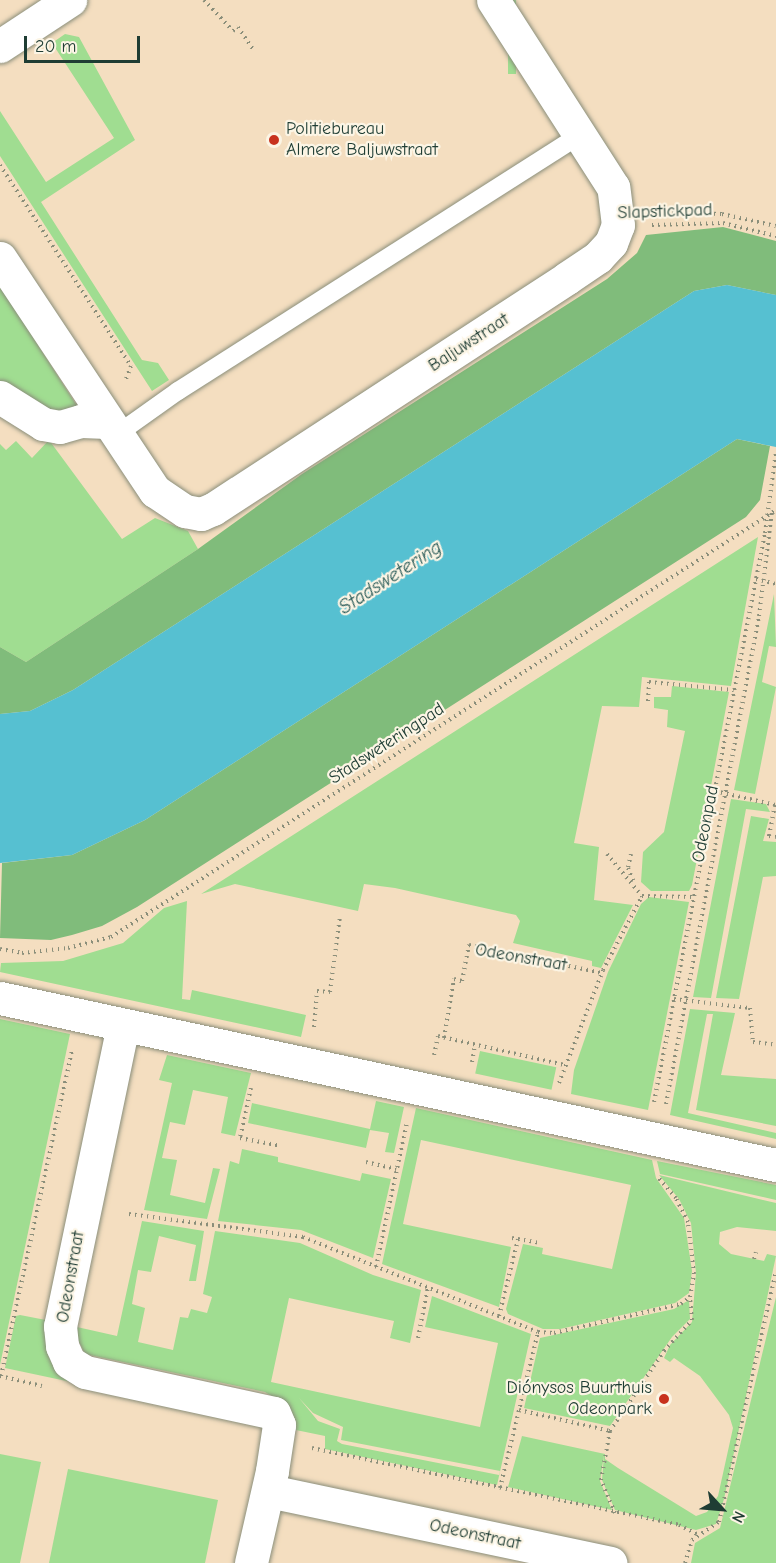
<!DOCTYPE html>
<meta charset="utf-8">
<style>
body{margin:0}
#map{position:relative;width:776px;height:1563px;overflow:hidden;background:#f4dec0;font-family:"Comic Neue",sans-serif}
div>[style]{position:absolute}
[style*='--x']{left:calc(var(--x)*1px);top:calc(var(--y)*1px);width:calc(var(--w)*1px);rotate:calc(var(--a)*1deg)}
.green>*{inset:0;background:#a0dd91;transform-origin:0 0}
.forest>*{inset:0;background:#80bc7b}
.water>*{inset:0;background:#56c0d1}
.path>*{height:4px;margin-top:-2px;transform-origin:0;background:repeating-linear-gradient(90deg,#8a8e7a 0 1.5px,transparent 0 6px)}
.roads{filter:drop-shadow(0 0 2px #8a8e7a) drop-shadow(0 0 2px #8a8e7a)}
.lane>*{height:18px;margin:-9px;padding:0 9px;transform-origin:9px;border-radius:9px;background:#fff}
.street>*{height:33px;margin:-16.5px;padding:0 16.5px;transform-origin:16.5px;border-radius:16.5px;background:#fff}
.dots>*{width:16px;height:16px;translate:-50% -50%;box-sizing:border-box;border:3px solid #fcf5e5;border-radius:50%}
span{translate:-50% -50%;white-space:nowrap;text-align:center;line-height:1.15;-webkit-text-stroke:4.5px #fcf5e5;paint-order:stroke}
.poi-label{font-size:18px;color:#1f3d34}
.left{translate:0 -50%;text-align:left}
.right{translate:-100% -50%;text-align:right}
.street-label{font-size:18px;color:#1f3d34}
.water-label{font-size:20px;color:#2d5e5b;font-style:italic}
.north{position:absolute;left:692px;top:1479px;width:60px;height:60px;-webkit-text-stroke:4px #fcf5e5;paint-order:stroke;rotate:116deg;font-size:16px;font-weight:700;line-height:24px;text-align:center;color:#1f3d34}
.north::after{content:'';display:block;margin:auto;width:21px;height:27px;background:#1f3d34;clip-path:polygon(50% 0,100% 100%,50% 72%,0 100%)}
.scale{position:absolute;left:24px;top:36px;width:116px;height:27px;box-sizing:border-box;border:3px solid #1f3d34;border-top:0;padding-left:8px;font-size:18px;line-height:21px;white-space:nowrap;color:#1f3d34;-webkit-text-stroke:4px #fcf5e5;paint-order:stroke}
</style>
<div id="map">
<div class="green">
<div style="left:508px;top:0;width:8px;height:74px"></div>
<div style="clip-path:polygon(65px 34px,79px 37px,135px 140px,41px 202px,142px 360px,158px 363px,169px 380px,152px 391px,0 156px,0 111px,46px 182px,114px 138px,52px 43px)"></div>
<div style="clip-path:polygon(0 286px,79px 409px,59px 413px,39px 409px,0 383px)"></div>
<div style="clip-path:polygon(49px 440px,122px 539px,155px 518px,188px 531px,198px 549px,26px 662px,0 647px,0 444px,6px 450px,16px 441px,32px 458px)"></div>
<div style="clip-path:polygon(758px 537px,731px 686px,642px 677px,639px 707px,602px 706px,574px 843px,599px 847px,594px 900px,633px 905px,601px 968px,592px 966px,592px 961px,513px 943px,520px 921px,516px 915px,395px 888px,364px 884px,358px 911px,235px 884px,201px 894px)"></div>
<div style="clip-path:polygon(774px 594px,776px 647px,769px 646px,762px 682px,776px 687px,755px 794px,734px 790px)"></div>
<div style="clip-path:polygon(672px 686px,729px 692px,692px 885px,689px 891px,651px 891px,641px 882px,643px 852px,664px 832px,685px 731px,667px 727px,668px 710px,654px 708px,654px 697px,671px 697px)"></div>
<div style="clip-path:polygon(731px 799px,766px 804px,770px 812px,746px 809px,711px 998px,693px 997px)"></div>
<div style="clip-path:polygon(751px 816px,769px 819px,763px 841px,776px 842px,776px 876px,763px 877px,739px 999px,716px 998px)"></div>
<div style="clip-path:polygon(649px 897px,689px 902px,648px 1110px,571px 1094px,574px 1070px,608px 972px,641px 904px)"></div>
<div style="clip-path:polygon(187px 901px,182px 999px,190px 1000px,192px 990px,306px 1015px,301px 1037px,0 972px,1px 963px,63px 961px,123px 943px,164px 908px)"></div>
<div style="clip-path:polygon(690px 1009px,735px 1013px,721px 1075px,776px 1079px,776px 1126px,696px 1110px,713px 1014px,707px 1014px,688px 1113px,776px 1133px,776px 1139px,670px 1115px)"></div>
<div style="clip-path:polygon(0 1019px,70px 1034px,0 1365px)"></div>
<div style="left:480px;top:1051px;width:78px;height:23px;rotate:12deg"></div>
<div style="clip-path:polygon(167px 1055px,251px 1073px,235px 1136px,221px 1133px,228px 1097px,193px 1090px,185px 1125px,170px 1122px,162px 1158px,177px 1160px,170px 1195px,205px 1203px,213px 1168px,220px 1169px,207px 1219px,144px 1210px,172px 1083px,159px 1080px)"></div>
<div style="clip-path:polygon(376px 1101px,404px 1107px,394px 1153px,385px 1152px,389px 1133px,370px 1130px,366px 1148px,248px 1123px,252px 1103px,370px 1129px)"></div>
<div style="clip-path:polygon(416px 1108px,652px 1160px,656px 1178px,684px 1218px,692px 1271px,689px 1293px,675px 1303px,560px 1329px,543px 1329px,508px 1314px,506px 1309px,523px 1244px,543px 1248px,542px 1254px,612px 1269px,631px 1185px,421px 1140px,403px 1224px,511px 1247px,499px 1307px,382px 1264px)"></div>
<div style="clip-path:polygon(242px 1149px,278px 1157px,278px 1162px,360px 1181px,362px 1173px,391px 1179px,373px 1258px,301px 1230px,218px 1221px,230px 1161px,239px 1164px)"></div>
<div style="clip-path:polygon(657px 1161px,776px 1185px,776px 1200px,660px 1174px)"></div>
<div style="clip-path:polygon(659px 1175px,776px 1203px,776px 1231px,737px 1227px,720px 1232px,719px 1244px,731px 1254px,764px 1261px,767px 1254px,776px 1256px,724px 1499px,716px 1524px,696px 1530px,615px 1510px,602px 1480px,604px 1455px,600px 1481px,612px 1510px,508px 1487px,522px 1436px,605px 1454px,605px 1459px,618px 1468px,696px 1516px,707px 1512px,718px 1496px,733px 1428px,729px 1415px,700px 1376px,674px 1358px,670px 1362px,664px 1358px,670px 1345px,692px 1322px,696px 1273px,691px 1223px,679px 1199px)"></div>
<div style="clip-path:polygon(evenodd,142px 1221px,204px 1231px,196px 1281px,189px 1281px,196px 1245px,159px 1236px,151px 1272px,138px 1270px,132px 1304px,145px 1308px,138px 1342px,173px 1350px,180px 1317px,188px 1318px,191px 1309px,207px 1313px,212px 1297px,203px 1294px,215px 1231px,300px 1243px,373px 1275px,421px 1290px,410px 1343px,390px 1338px,394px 1321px,289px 1298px,271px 1382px,480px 1427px,498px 1343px,425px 1327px,432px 1296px,531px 1334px,497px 1485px,325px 1449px,325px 1436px,291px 1429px,278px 1400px,265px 1392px,85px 1354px,75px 1334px,77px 1327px,117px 1336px,142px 1221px,299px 1398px,313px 1413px,343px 1427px,341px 1440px,500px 1471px,499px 1475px,342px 1444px,337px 1441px,340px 1429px,318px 1421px,299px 1398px)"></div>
<div style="clip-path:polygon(776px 1297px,776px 1563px,691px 1563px,695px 1543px,720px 1528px)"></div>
<div style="clip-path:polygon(689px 1300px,690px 1319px,672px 1337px,610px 1426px,524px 1408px,540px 1338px,674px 1309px)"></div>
<div style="clip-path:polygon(20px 1315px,51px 1321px,71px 1382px,5px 1368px,16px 1316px)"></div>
<div style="clip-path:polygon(0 1454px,41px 1462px,20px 1563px,0 1563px)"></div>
<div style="clip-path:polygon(68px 1469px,218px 1500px,205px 1563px,49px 1563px)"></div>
</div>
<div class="forest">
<div style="clip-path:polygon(723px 227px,776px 241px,776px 295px,727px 285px,694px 291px,73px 690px,30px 711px,0 714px,0 647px,26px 662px,198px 549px,302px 474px,607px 279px,637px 253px,646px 235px)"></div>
<div style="clip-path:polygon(737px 439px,770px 446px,760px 500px,746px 517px,137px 907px,102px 926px,72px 935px,51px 940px,0 938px,2px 863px,72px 855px,145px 820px)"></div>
</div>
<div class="water">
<div style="clip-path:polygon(727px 285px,776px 295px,776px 447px,737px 439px,145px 820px,72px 855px,0 863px,0 714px,30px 711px,73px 690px,694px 291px)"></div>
</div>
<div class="path">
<div style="--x:204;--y:0;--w:42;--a:46.9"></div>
<div style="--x:233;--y:31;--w:6;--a:-39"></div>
<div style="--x:238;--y:27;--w:27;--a:56"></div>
<div style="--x:0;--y:165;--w:240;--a:56.9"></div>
<div style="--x:131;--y:366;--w:17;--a:111"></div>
<div style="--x:654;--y:212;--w:68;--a:1.7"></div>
<div style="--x:722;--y:214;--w:55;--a:12.5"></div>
<div style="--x:652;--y:225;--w:71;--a:-1.6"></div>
<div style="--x:723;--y:223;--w:55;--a:13.8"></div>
<div style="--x:756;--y:579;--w:21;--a:14"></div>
<div style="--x:648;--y:701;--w:19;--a:-87"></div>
<div style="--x:649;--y:682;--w:85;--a:5.4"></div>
<div style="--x:715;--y:791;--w:62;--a:13.1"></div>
<div style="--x:775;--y:805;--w:32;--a:101"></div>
<div style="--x:769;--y:836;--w:7;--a:8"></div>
<div style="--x:607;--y:854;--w:55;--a:50.2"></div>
<div style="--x:631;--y:854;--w:14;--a:102"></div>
<div style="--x:628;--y:868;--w:16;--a:68"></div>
<div style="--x:0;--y:949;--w:22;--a:10"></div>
<div style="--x:22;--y:953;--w:46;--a:-6.2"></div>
<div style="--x:68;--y:948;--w:44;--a:-14.3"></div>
<div style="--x:111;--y:937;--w:790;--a:-32.7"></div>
<div style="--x:674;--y:999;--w:77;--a:6.8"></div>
<div style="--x:750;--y:1008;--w:34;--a:85"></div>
<div style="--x:753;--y:1042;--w:23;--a:7"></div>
<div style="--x:314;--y:1027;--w:36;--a:-85"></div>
<div style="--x:317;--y:991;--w:13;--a:4"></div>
<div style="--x:330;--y:992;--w:77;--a:-82.5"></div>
<div style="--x:444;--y:1038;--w:60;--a:-80.4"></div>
<div style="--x:454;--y:979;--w:8;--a:14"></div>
<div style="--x:462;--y:981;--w:37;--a:-79"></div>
<div style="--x:469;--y:945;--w:136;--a:11.9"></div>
<div style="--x:434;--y:1055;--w:19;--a:-78"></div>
<div style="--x:438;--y:1036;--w:130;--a:12.9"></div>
<div style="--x:472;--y:1062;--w:17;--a:-80"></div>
<div style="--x:559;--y:1083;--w:121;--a:-68.7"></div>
<div style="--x:603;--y:970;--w:84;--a:-62.2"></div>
<div style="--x:642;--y:896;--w:52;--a:1.1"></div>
<div style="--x:251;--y:1088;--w:51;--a:102.4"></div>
<div style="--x:240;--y:1138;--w:38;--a:11"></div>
<div style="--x:654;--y:1102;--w:580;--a:-78.96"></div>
<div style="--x:765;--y:533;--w:82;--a:-82.3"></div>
<div style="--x:666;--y:1104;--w:497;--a:-79.2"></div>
<div style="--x:759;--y:616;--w:105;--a:-82.9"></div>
<div style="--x:366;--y:1162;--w:31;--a:13"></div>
<div style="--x:129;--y:1214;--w:176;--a:7.5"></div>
<div style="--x:303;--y:1237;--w:253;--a:22"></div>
<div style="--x:538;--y:1332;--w:16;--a:4"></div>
<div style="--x:554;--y:1333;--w:130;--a:-12.9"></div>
<div style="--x:681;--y:1304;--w:11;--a:-38"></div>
<div style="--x:690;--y:1297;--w:23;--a:-80"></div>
<div style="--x:694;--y:1274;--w:52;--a:-96.6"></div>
<div style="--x:688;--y:1222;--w:27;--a:-117"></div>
<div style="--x:676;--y:1198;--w:28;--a:-131"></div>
<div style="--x:512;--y:1238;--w:28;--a:10"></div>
<div style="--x:754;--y:1259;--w:7;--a:-74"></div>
<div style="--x:376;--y:1267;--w:148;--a:-77.9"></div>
<div style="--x:499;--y:1316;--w:79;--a:-76.1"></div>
<div style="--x:418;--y:1338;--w:52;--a:-78.9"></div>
<div style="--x:0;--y:1376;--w:43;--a:13.4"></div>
<div style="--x:1;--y:1376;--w:335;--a:-77.7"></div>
<div style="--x:519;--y:1410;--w:93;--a:13"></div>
<div style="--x:312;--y:1448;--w:375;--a:11.8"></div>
<div style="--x:679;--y:1525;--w:20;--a:27"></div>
<div style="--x:500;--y:1488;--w:161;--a:-76.3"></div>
<div style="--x:615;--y:1513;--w:36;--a:-113"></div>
<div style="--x:601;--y:1480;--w:50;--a:-79.6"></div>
<div style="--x:610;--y:1431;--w:97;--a:-56"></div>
<div style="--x:664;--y:1351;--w:42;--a:-47.9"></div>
<div style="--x:692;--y:1320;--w:23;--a:-95"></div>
<div style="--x:685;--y:1563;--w:24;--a:-73"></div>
<div style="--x:692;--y:1540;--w:32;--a:-34"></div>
<div style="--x:719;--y:1522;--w:257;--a:-77.2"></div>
</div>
<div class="roads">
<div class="lane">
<div style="--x:116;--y:435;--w:76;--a:-35.4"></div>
<div style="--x:178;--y:391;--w:477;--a:-32.5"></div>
</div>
<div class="street">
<div style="--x:0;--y:46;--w:84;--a:-33.3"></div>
<div style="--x:0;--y:258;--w:280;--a:56.4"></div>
<div style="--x:155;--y:491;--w:36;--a:34"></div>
<div style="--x:185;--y:511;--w:16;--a:11"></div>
<div style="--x:201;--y:514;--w:13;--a:-23"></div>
<div style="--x:213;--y:509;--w:423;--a:-33.1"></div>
<div style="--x:567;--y:278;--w:37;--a:-34"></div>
<div style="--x:598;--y:257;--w:19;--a:-47"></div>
<div style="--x:611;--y:243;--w:19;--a:-69"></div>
<div style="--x:618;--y:225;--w:38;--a:-97"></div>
<div style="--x:613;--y:187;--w:222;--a:-122.7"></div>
<div style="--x:0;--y:397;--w:51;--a:32.1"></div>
<div style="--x:43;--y:424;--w:17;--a:10"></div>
<div style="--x:60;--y:427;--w:22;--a:-16"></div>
<div style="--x:81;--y:421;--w:26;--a:2"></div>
<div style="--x:0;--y:998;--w:794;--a:12.15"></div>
<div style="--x:123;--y:1025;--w:308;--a:101.8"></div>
<div style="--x:60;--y:1326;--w:20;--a:84"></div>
<div style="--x:62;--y:1346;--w:17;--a:66"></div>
<div style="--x:69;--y:1362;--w:19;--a:32"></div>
<div style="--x:85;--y:1372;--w:193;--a:12.2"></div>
<div style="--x:274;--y:1413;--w:13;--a:67"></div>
<div style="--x:279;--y:1425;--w:47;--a:98.7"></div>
<div style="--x:272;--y:1471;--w:94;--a:102.9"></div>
<div style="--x:269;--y:1491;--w:349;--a:11.9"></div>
</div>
</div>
<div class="dots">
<div style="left:274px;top:140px;background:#c8321e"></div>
<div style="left:664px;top:1399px;background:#c8321e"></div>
</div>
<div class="poi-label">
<span class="left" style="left:286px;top:140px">Politiebureau<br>Almere Baljuwstraat</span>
<span class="right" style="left:652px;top:1399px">Diónysos Buurthuis<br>Odeonpark</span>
</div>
<div class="street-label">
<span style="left:665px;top:212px;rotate:-2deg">Slapstickpad</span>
<span style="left:469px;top:343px;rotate:-33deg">Baljuwstraat</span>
<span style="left:387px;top:744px;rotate:-33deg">Stadsweteringpad</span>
<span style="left:706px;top:824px;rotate:-79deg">Odeonpad</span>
<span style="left:521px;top:958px;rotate:10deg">Odeonstraat</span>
<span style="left:71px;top:1277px;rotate:-80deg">Odeonstraat</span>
<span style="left:475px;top:1535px;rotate:12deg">Odeonstraat</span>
</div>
<div class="water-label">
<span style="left:390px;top:577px;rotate:-33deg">Stadswetering</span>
</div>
<div class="north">N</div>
<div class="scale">20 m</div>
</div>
